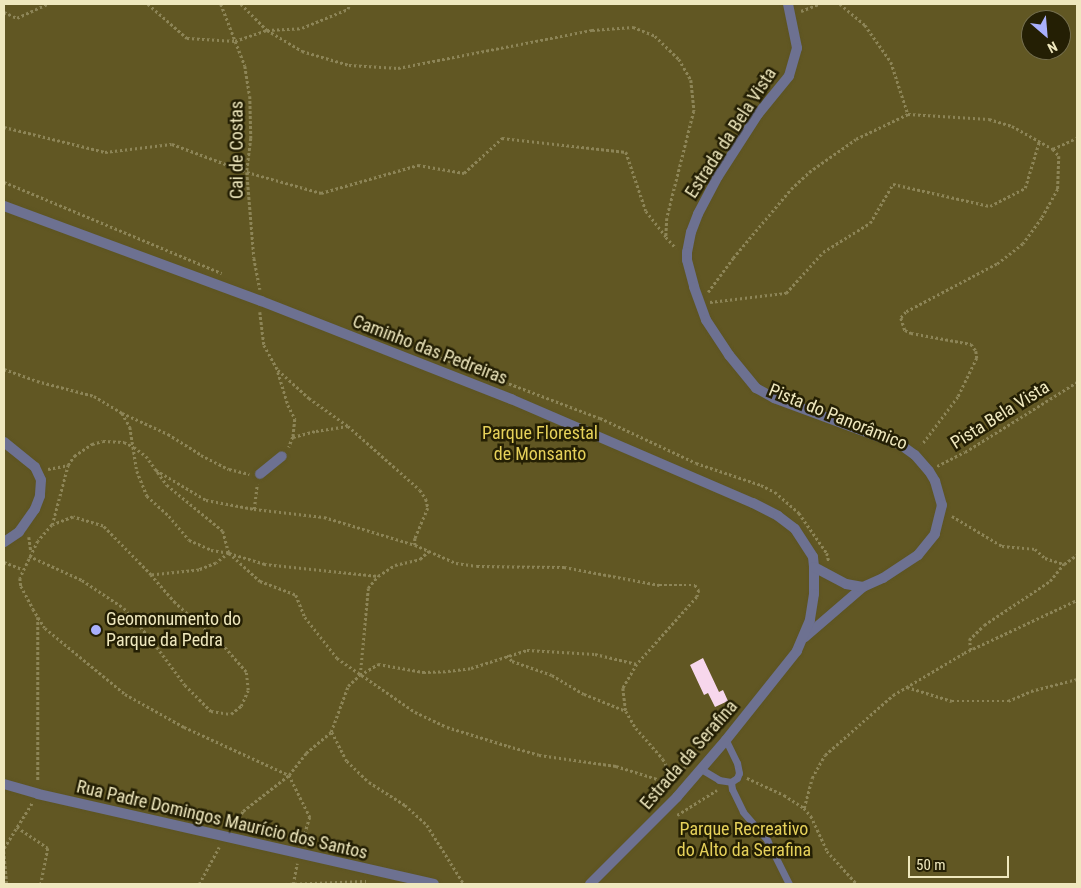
<!DOCTYPE html>
<meta charset="utf-8">
<style>
body{margin:0}
#map{position:relative;width:1081px;height:888px;overflow:hidden;background:#403806;font-family:"Roboto Condensed",sans-serif}
div>[style]{position:absolute}
[style*='--x']{left:calc(var(--x)*1px);top:calc(var(--y)*1px);width:calc(var(--w)*1px);rotate:calc(var(--a)*1deg)}
.green>*{inset:0;background:#615723}
.building>*{inset:0;background:#f7d7ec}
.path>*{height:2.5px;margin-top:-1.25px;transform-origin:0;background:repeating-linear-gradient(90deg,#8d8557 0 2.5px,transparent 0 5px)}
.roads{filter:drop-shadow(0 0 1px #5c5423) drop-shadow(0 0 1px #5c5423)}
.service>*{height:7px;margin:-3.5px;padding:0 3.5px;transform-origin:3.5px;border-radius:3.5px;background:#6d7191}
.minor>*{height:10px;margin:-5px;padding:0 5px;transform-origin:5px;border-radius:5px;background:#6d7191}
.tertiary>*{height:10px;margin:-5px;padding:0 5px;transform-origin:5px;border-radius:5px;background:#6d7191}
.dots>*{width:14px;height:14px;translate:-50% -50%;box-sizing:border-box;border:2px solid #241f04;border-radius:50%}
span{translate:-50% -50%;white-space:nowrap;text-align:center;line-height:1.15;-webkit-text-stroke:5px #241f04;paint-order:stroke}
.street-label{font-size:18px;color:#efe8be}
.park-label{font-size:18px;color:#e6d15a}
.poi-label{font-size:18px;color:#efe8be}
.left{translate:0 -50%;text-align:left}
.frame{position:absolute;inset:0;border:5px solid #efe8be;pointer-events:none}
.north{position:absolute;left:1021px;top:10px;width:50px;height:50px;box-sizing:border-box;background:#241f04;border:1px solid #756f4e;border-radius:50%;rotate:153deg;font-size:14px;font-weight:700;line-height:20px;text-align:center;color:#efe8be}
.north::after{content:'';display:block;margin:auto;width:18px;height:22px;background:#a9b0fc;clip-path:polygon(50% 0,100% 100%,50% 72%,0 100%)}
.scale{position:absolute;left:908px;top:856px;width:101px;height:22px;box-sizing:border-box;border:2px solid #efe8be;border-top:0;padding-left:6px;font-size:15px;line-height:18px;white-space:nowrap;color:#efe8be;-webkit-text-stroke:4px #241f04;paint-order:stroke}
</style>
<div id="map">
<div class="green">
<div style="clip-path:polygon(evenodd,4px 4px,1077px 4px,1077px 884px,4px 884px,4px 4px,1031px 20px,1061px 20px,1061px 50px,1031px 50px,1031px 20px)"></div>
</div>
<div class="building">
<div style="clip-path:polygon(703px 658px,719px 692px,723px 690px,728px 701px,715px 707px,708px 693px,704px 695px,690px 665px)"></div>
</div>
<div class="path">
<div style="--x:148;--y:4;--w:52;--a:41.1"></div>
<div style="--x:187;--y:38;--w:48;--a:3.6"></div>
<div style="--x:235;--y:41;--w:34;--a:-19"></div>
<div style="--x:267;--y:30;--w:35;--a:-3"></div>
<div style="--x:302;--y:28;--w:50;--a:-22.4"></div>
<div style="--x:348;--y:9;--w:5;--a:-79"></div>
<div style="--x:221;--y:4;--w:66;--a:68.8"></div>
<div style="--x:245;--y:66;--w:30;--a:81"></div>
<div style="--x:250;--y:96;--w:42;--a:88.6"></div>
<div style="--x:251;--y:138;--w:34;--a:97"></div>
<div style="--x:247;--y:172;--w:86;--a:85.3"></div>
<div style="--x:254;--y:258;--w:32;--a:79"></div>
<div style="--x:241;--y:4;--w:37;--a:45"></div>
<div style="--x:267;--y:30;--w:41;--a:31"></div>
<div style="--x:302;--y:51;--w:49;--a:16.6"></div>
<div style="--x:349;--y:65;--w:49;--a:3.5"></div>
<div style="--x:398;--y:68;--w:198;--a:-11.1"></div>
<div style="--x:592;--y:30;--w:41;--a:-4.2"></div>
<div style="--x:633;--y:27;--w:24;--a:22"></div>
<div style="--x:655;--y:36;--w:33;--a:44"></div>
<div style="--x:679;--y:59;--w:24;--a:60"></div>
<div style="--x:691;--y:80;--w:31;--a:84"></div>
<div style="--x:694;--y:111;--w:110;--a:104.2"></div>
<div style="--x:667;--y:218;--w:19;--a:93"></div>
<div style="--x:666;--y:237;--w:15;--a:48"></div>
<div style="--x:840;--y:4;--w:33;--a:40"></div>
<div style="--x:865;--y:25;--w:45;--a:54.9"></div>
<div style="--x:891;--y:62;--w:55;--a:71.9"></div>
<div style="--x:801;--y:11;--w:19;--a:-21"></div>
<div style="--x:4;--y:12;--w:14;--a:25"></div>
<div style="--x:17;--y:18;--w:33;--a:-25"></div>
<div style="--x:4;--y:127;--w:104;--a:13.9"></div>
<div style="--x:105;--y:152;--w:67;--a:-6.8"></div>
<div style="--x:172;--y:144;--w:80;--a:20.5"></div>
<div style="--x:247;--y:172;--w:77;--a:15.8"></div>
<div style="--x:321;--y:193;--w:101;--a:-16.1"></div>
<div style="--x:418;--y:165;--w:47;--a:9.9"></div>
<div style="--x:464;--y:173;--w:52;--a:-42.6"></div>
<div style="--x:502;--y:138;--w:125;--a:6.4"></div>
<div style="--x:626;--y:152;--w:62;--a:71.3"></div>
<div style="--x:646;--y:211;--w:33;--a:52"></div>
<div style="--x:1053;--y:149;--w:26;--a:-25"></div>
<div style="--x:4;--y:182;--w:236;--a:22.7"></div>
<div style="--x:708;--y:292;--w:42;--a:-53.7"></div>
<div style="--x:733;--y:258;--w:90;--a:-50"></div>
<div style="--x:791;--y:189;--w:25;--a:-43"></div>
<div style="--x:809;--y:172;--w:57;--a:-35.1"></div>
<div style="--x:856;--y:139;--w:58;--a:-25.7"></div>
<div style="--x:908;--y:114;--w:81;--a:3.5"></div>
<div style="--x:989;--y:119;--w:24;--a:17"></div>
<div style="--x:1012;--y:126;--w:47;--a:29.3"></div>
<div style="--x:1053;--y:149;--w:9;--a:49"></div>
<div style="--x:1059;--y:156;--w:33;--a:92"></div>
<div style="--x:1058;--y:189;--w:33;--a:119"></div>
<div style="--x:1042;--y:218;--w:32;--a:126"></div>
<div style="--x:1023;--y:244;--w:33;--a:142"></div>
<div style="--x:997;--y:264;--w:103;--a:152.2"></div>
<div style="--x:906;--y:312;--w:8;--a:130"></div>
<div style="--x:901;--y:318;--w:13;--a:72"></div>
<div style="--x:905;--y:330;--w:7;--a:27"></div>
<div style="--x:911;--y:333;--w:61;--a:10.4"></div>
<div style="--x:971;--y:344;--w:9;--a:54"></div>
<div style="--x:976;--y:351;--w:7;--a:82"></div>
<div style="--x:977;--y:358;--w:43;--a:116"></div>
<div style="--x:958;--y:397;--w:60;--a:126.9"></div>
<div style="--x:710;--y:302;--w:77;--a:-6.8"></div>
<div style="--x:786;--y:293;--w:55;--a:-47.9"></div>
<div style="--x:823;--y:252;--w:55;--a:-31.7"></div>
<div style="--x:870;--y:223;--w:45;--a:-59.5"></div>
<div style="--x:893;--y:184;--w:99;--a:12.8"></div>
<div style="--x:990;--y:206;--w:39;--a:-27"></div>
<div style="--x:1025;--y:188;--w:48;--a:-73.1"></div>
<div style="--x:260;--y:312;--w:33;--a:83"></div>
<div style="--x:264;--y:345;--w:29;--a:61"></div>
<div style="--x:278;--y:370;--w:42;--a:42.1"></div>
<div style="--x:309;--y:398;--w:48;--a:35.7"></div>
<div style="--x:348;--y:426;--w:96;--a:41.6"></div>
<div style="--x:420;--y:490;--w:11;--a:56"></div>
<div style="--x:426;--y:499;--w:9;--a:77"></div>
<div style="--x:428;--y:508;--w:33;--a:113"></div>
<div style="--x:415;--y:538;--w:7;--a:90"></div>
<div style="--x:439;--y:357;--w:172;--a:20.8"></div>
<div style="--x:600;--y:418;--w:106;--a:25.1"></div>
<div style="--x:696;--y:463;--w:69;--a:18.7"></div>
<div style="--x:761;--y:485;--w:16;--a:27"></div>
<div style="--x:775;--y:492;--w:32;--a:41"></div>
<div style="--x:799;--y:513;--w:49;--a:55"></div>
<div style="--x:827;--y:553;--w:9;--a:77"></div>
<div style="--x:4;--y:369;--w:35;--a:20"></div>
<div style="--x:37;--y:381;--w:59;--a:14.7"></div>
<div style="--x:94;--y:396;--w:33;--a:31"></div>
<div style="--x:122;--y:413;--w:51;--a:24.5"></div>
<div style="--x:168;--y:434;--w:39;--a:32"></div>
<div style="--x:201;--y:455;--w:31;--a:27"></div>
<div style="--x:229;--y:469;--w:21;--a:14"></div>
<div style="--x:278;--y:372;--w:34;--a:73"></div>
<div style="--x:288;--y:405;--w:16;--a:63"></div>
<div style="--x:295;--y:419;--w:18;--a:96"></div>
<div style="--x:293;--y:437;--w:11;--a:112"></div>
<div style="--x:122;--y:413;--w:16;--a:60"></div>
<div style="--x:130;--y:427;--w:45;--a:81"></div>
<div style="--x:137;--y:471;--w:27;--a:68"></div>
<div style="--x:147;--y:496;--w:30;--a:42"></div>
<div style="--x:169;--y:516;--w:31;--a:50"></div>
<div style="--x:189;--y:540;--w:24;--a:24"></div>
<div style="--x:211;--y:550;--w:18;--a:9"></div>
<div style="--x:229;--y:553;--w:37;--a:17"></div>
<div style="--x:264;--y:564;--w:115;--a:6"></div>
<div style="--x:293;--y:437;--w:24;--a:-15"></div>
<div style="--x:316;--y:431;--w:32;--a:-9"></div>
<div style="--x:937;--y:466;--w:31;--a:-27"></div>
<div style="--x:965;--y:452;--w:132;--a:-32"></div>
<div style="--x:48;--y:469;--w:20;--a:-11"></div>
<div style="--x:156;--y:470;--w:58;--a:31"></div>
<div style="--x:206;--y:500;--w:49;--a:10.6"></div>
<div style="--x:254;--y:509;--w:70;--a:6.5"></div>
<div style="--x:324;--y:517;--w:95;--a:17.1"></div>
<div style="--x:415;--y:545;--w:45;--a:23.7"></div>
<div style="--x:456;--y:563;--w:21;--a:8"></div>
<div style="--x:477;--y:566;--w:87;--a:0.7"></div>
<div style="--x:564;--y:567;--w:97;--a:10.7"></div>
<div style="--x:659;--y:585;--w:36;--a:0"></div>
<div style="--x:695;--y:585;--w:6;--a:51"></div>
<div style="--x:699;--y:590;--w:7;--a:106"></div>
<div style="--x:697;--y:597;--w:90;--a:131.8"></div>
<div style="--x:637;--y:664;--w:28;--a:120"></div>
<div style="--x:623;--y:688;--w:23;--a:83"></div>
<div style="--x:626;--y:711;--w:20;--a:60"></div>
<div style="--x:636;--y:728;--w:41;--a:48.9"></div>
<div style="--x:663;--y:759;--w:11;--a:63"></div>
<div style="--x:668;--y:769;--w:13;--a:81"></div>
<div style="--x:254;--y:509;--w:25;--a:-83"></div>
<div style="--x:952;--y:516;--w:58;--a:31"></div>
<div style="--x:1002;--y:546;--w:33;--a:5"></div>
<div style="--x:1035;--y:549;--w:13;--a:42"></div>
<div style="--x:1045;--y:558;--w:20;--a:18"></div>
<div style="--x:52;--y:525;--w:62;--a:-75.1"></div>
<div style="--x:68;--y:465;--w:11;--a:-56"></div>
<div style="--x:74;--y:456;--w:22;--a:-34"></div>
<div style="--x:92;--y:444;--w:11;--a:-15"></div>
<div style="--x:103;--y:441;--w:21;--a:3"></div>
<div style="--x:124;--y:442;--w:11;--a:27"></div>
<div style="--x:134;--y:447;--w:15;--a:37"></div>
<div style="--x:146;--y:456;--w:36;--a:54"></div>
<div style="--x:167;--y:485;--w:72;--a:39.4"></div>
<div style="--x:223;--y:531;--w:23;--a:75"></div>
<div style="--x:229;--y:553;--w:42;--a:42.1"></div>
<div style="--x:260;--y:581;--w:39;--a:21"></div>
<div style="--x:296;--y:595;--w:24;--a:68"></div>
<div style="--x:305;--y:617;--w:52;--a:52"></div>
<div style="--x:337;--y:658;--w:95;--a:34.7"></div>
<div style="--x:415;--y:712;--w:35;--a:25"></div>
<div style="--x:447;--y:727;--w:64;--a:17.3"></div>
<div style="--x:508;--y:746;--w:32;--a:16"></div>
<div style="--x:539;--y:755;--w:78;--a:8.1"></div>
<div style="--x:616;--y:766;--w:57;--a:17.5"></div>
<div style="--x:670;--y:783;--w:65;--a:-47.5"></div>
<div style="--x:29;--y:537;--w:15;--a:82"></div>
<div style="--x:229;--y:553;--w:16;--a:142"></div>
<div style="--x:216;--y:563;--w:18;--a:158"></div>
<div style="--x:199;--y:570;--w:48;--a:174.1"></div>
<div style="--x:151;--y:575;--w:69;--a:-134.4"></div>
<div style="--x:103;--y:526;--w:31;--a:-163"></div>
<div style="--x:73;--y:517;--w:22;--a:159"></div>
<div style="--x:52;--y:525;--w:21;--a:131"></div>
<div style="--x:38;--y:541;--w:41;--a:115.9"></div>
<div style="--x:20;--y:578;--w:8;--a:83"></div>
<div style="--x:21;--y:586;--w:26;--a:62"></div>
<div style="--x:33;--y:609;--w:22;--a:58"></div>
<div style="--x:45;--y:628;--w:104;--a:39.5"></div>
<div style="--x:125;--y:694;--w:68;--a:29.2"></div>
<div style="--x:184;--y:727;--w:115;--a:24.6"></div>
<div style="--x:289;--y:775;--w:47;--a:63.4"></div>
<div style="--x:310;--y:817;--w:28;--a:107"></div>
<div style="--x:29;--y:556;--w:58;--a:24.4"></div>
<div style="--x:82;--y:580;--w:50;--a:33.7"></div>
<div style="--x:124;--y:608;--w:41;--a:48.9"></div>
<div style="--x:151;--y:639;--w:57;--a:53.5"></div>
<div style="--x:185;--y:685;--w:37;--a:45"></div>
<div style="--x:211;--y:711;--w:20;--a:9"></div>
<div style="--x:231;--y:714;--w:13;--a:-39"></div>
<div style="--x:241;--y:706;--w:17;--a:-66"></div>
<div style="--x:248;--y:690;--w:18;--a:-96"></div>
<div style="--x:246;--y:672;--w:33;--a:-131"></div>
<div style="--x:224;--y:647;--w:66;--a:-138.1"></div>
<div style="--x:175;--y:603;--w:37;--a:-131"></div>
<div style="--x:4;--y:562;--w:19;--a:21"></div>
<div style="--x:38;--y:617;--w:164;--a:90"></div>
<div style="--x:971;--y:650;--w:10;--a:-101"></div>
<div style="--x:969;--y:640;--w:21;--a:-45"></div>
<div style="--x:984;--y:625;--w:79;--a:-33.7"></div>
<div style="--x:1050;--y:581;--w:22;--a:-51"></div>
<div style="--x:1064;--y:564;--w:16;--a:-35"></div>
<div style="--x:507;--y:655;--w:8;--a:50"></div>
<div style="--x:512;--y:661;--w:42;--a:19.3"></div>
<div style="--x:552;--y:675;--w:37;--a:31"></div>
<div style="--x:584;--y:694;--w:45;--a:22"></div>
<div style="--x:360;--y:675;--w:87;--a:-84.7"></div>
<div style="--x:368;--y:588;--w:16;--a:-50"></div>
<div style="--x:378;--y:576;--w:20;--a:-33"></div>
<div style="--x:395;--y:565;--w:26;--a:-13"></div>
<div style="--x:420;--y:559;--w:12;--a:-42"></div>
<div style="--x:907;--y:687;--w:47;--a:17.3"></div>
<div style="--x:952;--y:701;--w:56;--a:0"></div>
<div style="--x:1008;--y:701;--w:25;--a:-23"></div>
<div style="--x:1031;--y:691;--w:48;--a:-14.6"></div>
<div style="--x:332;--y:732;--w:33;--a:63"></div>
<div style="--x:347;--y:761;--w:30;--a:44"></div>
<div style="--x:369;--y:782;--w:43;--a:32.6"></div>
<div style="--x:405;--y:805;--w:30;--a:42"></div>
<div style="--x:427;--y:825;--w:70;--a:57.9"></div>
<div style="--x:747;--y:778;--w:41;--a:24.7"></div>
<div style="--x:784;--y:795;--w:24;--a:33"></div>
<div style="--x:804;--y:808;--w:11;--a:49"></div>
<div style="--x:811;--y:816;--w:38;--a:65"></div>
<div style="--x:827;--y:851;--w:45;--a:47.7"></div>
<div style="--x:804;--y:808;--w:31;--a:-75"></div>
<div style="--x:812;--y:778;--w:26;--a:-61"></div>
<div style="--x:825;--y:755;--w:91;--a:-41.4"></div>
<div style="--x:893;--y:695;--w:82;--a:-30.6"></div>
<div style="--x:964;--y:653;--w:125;--a:-25.1"></div>
<div style="--x:677;--y:815;--w:47;--a:-32"></div>
<div style="--x:233;--y:826;--w:18;--a:-56"></div>
<div style="--x:243;--y:811;--w:58;--a:-38"></div>
<div style="--x:289;--y:775;--w:28;--a:-52"></div>
<div style="--x:306;--y:753;--w:33;--a:-40"></div>
<div style="--x:331;--y:732;--w:49;--a:-69.7"></div>
<div style="--x:348;--y:686;--w:16;--a:-43"></div>
<div style="--x:360;--y:675;--w:21;--a:-31"></div>
<div style="--x:378;--y:664;--w:46;--a:10.1"></div>
<div style="--x:423;--y:672;--w:25;--a:-2"></div>
<div style="--x:448;--y:671;--w:23;--a:-7"></div>
<div style="--x:471;--y:668;--w:59;--a:-17.8"></div>
<div style="--x:527;--y:650;--w:68;--a:3.4"></div>
<div style="--x:595;--y:654;--w:43;--a:13.4"></div>
<div style="--x:17;--y:827;--w:37;--a:34"></div>
<div style="--x:48;--y:848;--w:37;--a:101"></div>
<div style="--x:4;--y:848;--w:53;--a:-58.1"></div>
<div style="--x:4;--y:851;--w:33;--a:85"></div>
<div style="--x:199;--y:884;--w:42;--a:-61.6"></div>
<div style="--x:285;--y:884;--w:81;--a:-2.1"></div>
<div style="--x:293;--y:884;--w:21;--a:-79"></div>
</div>
<div class="roads">
<div class="service">
<div style="--x:701;--y:769;--w:21;--a:31"></div>
<div style="--x:719;--y:780;--w:12;--a:9"></div>
<div style="--x:731;--y:782;--w:7;--a:-34"></div>
<div style="--x:737;--y:778;--w:5;--a:-68"></div>
<div style="--x:739;--y:773;--w:10;--a:-101"></div>
<div style="--x:737;--y:763;--w:25;--a:-116"></div>
<div style="--x:731;--y:782;--w:7;--a:82"></div>
<div style="--x:732;--y:789;--w:25;--a:64"></div>
<div style="--x:743;--y:812;--w:37;--a:49"></div>
<div style="--x:767;--y:840;--w:49;--a:63.4"></div>
</div>
<div class="minor">
<div style="--x:4;--y:442;--w:40;--a:39"></div>
<div style="--x:35;--y:467;--w:14;--a:65"></div>
<div style="--x:41;--y:480;--w:16;--a:94"></div>
<div style="--x:40;--y:496;--w:14;--a:111"></div>
<div style="--x:35;--y:509;--w:28;--a:125"></div>
<div style="--x:19;--y:532;--w:18;--a:146"></div>
<div style="--x:260;--y:474;--w:28;--a:-39"></div>
</div>
<div class="tertiary">
<div style="--x:788;--y:4;--w:45;--a:78.4"></div>
<div style="--x:797;--y:48;--w:29;--a:106"></div>
<div style="--x:789;--y:76;--w:49;--a:129.2"></div>
<div style="--x:758;--y:114;--w:74;--a:122.8"></div>
<div style="--x:718;--y:176;--w:43;--a:117.8"></div>
<div style="--x:698;--y:214;--w:19;--a:111"></div>
<div style="--x:691;--y:232;--w:20;--a:101"></div>
<div style="--x:687;--y:252;--w:8;--a:90"></div>
<div style="--x:687;--y:260;--w:28;--a:75"></div>
<div style="--x:694;--y:287;--w:35;--a:70"></div>
<div style="--x:706;--y:320;--w:42;--a:56.7"></div>
<div style="--x:729;--y:355;--w:43;--a:50.7"></div>
<div style="--x:756;--y:388;--w:21;--a:29"></div>
<div style="--x:774;--y:398;--w:135;--a:20.3"></div>
<div style="--x:901;--y:445;--w:17;--a:36"></div>
<div style="--x:915;--y:455;--w:21;--a:49"></div>
<div style="--x:929;--y:471;--w:12;--a:59"></div>
<div style="--x:935;--y:481;--w:25;--a:74"></div>
<div style="--x:942;--y:505;--w:30;--a:104"></div>
<div style="--x:935;--y:534;--w:27;--a:129"></div>
<div style="--x:918;--y:555;--w:42;--a:146.7"></div>
<div style="--x:883;--y:578;--w:22;--a:156"></div>
<div style="--x:863;--y:587;--w:77;--a:139.2"></div>
<div style="--x:4;--y:206;--w:274;--a:20.3"></div>
<div style="--x:261;--y:301;--w:269;--a:21.4"></div>
<div style="--x:511;--y:399;--w:263;--a:23.3"></div>
<div style="--x:753;--y:503;--w:28;--a:27"></div>
<div style="--x:778;--y:516;--w:21;--a:37"></div>
<div style="--x:795;--y:529;--w:33;--a:57"></div>
<div style="--x:813;--y:557;--w:10;--a:84"></div>
<div style="--x:814;--y:567;--w:27;--a:90"></div>
<div style="--x:814;--y:594;--w:26;--a:99"></div>
<div style="--x:810;--y:620;--w:34;--a:113"></div>
<div style="--x:797;--y:651;--w:114;--a:128.6"></div>
<div style="--x:726;--y:740;--w:75;--a:130.7"></div>
<div style="--x:677;--y:797;--w:123;--a:135"></div>
<div style="--x:814;--y:567;--w:36;--a:28"></div>
<div style="--x:846;--y:584;--w:17;--a:10"></div>
<div style="--x:4;--y:784;--w:35;--a:16"></div>
<div style="--x:38;--y:794;--w:406;--a:12.8"></div>
</div>
</div>
<div class="dots">
<div style="left:96px;top:630px;background:#a9b0fc"></div>
</div>
<div class="street-label">
<span style="left:731px;top:133px;rotate:-57deg">Estrada da Bela Vista</span>
<span style="left:237px;top:150px;rotate:-90deg">Cai de Costas</span>
<span style="left:430px;top:350px;rotate:21deg">Caminho das Pedreiras</span>
<span style="left:1000px;top:415px;rotate:-32deg">Pista Bela Vista</span>
<span style="left:838px;top:417px;rotate:22deg">Pista do Panorâmico</span>
<span style="left:689px;top:755px;rotate:-49deg">Estrada da Serafina</span>
<span style="left:222px;top:820px;rotate:13deg">Rua Padre Domingos Maurício dos Santos</span>
</div>
<div class="park-label">
<span style="left:540px;top:444px">Parque Florestal<br>de Monsanto</span>
<span style="left:744px;top:840px">Parque Recreativo<br>do Alto da Serafina</span>
</div>
<div class="poi-label">
<span class="left" style="left:106px;top:630px">Geomonumento do<br>Parque da Pedra</span>
</div>
<div class="frame"></div>
<div class="north">N</div>
<div class="scale">50 m</div>
</div>
